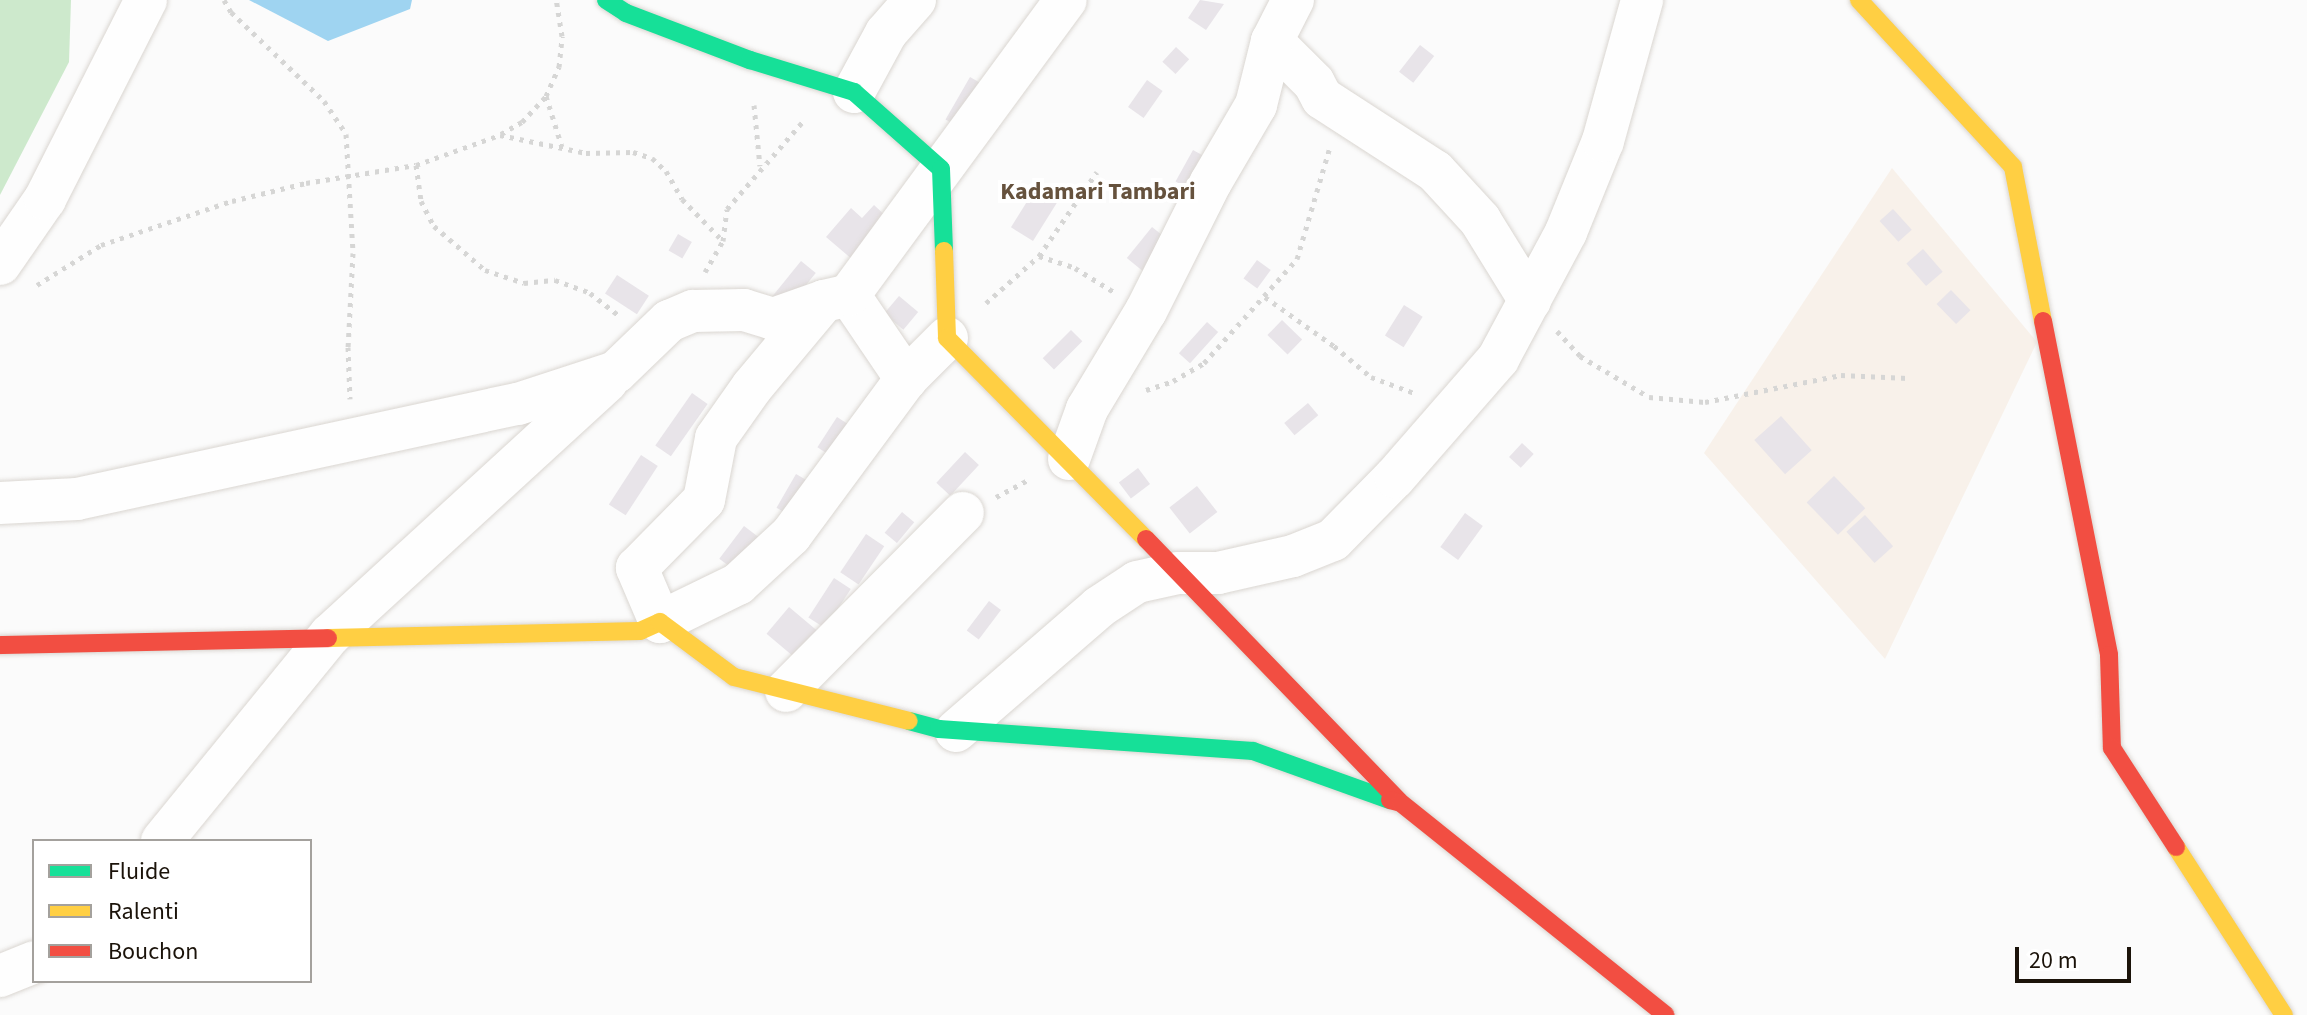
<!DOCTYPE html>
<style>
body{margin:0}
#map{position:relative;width:2307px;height:1015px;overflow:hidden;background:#fbfbfb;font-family:"Source Sans 3",sans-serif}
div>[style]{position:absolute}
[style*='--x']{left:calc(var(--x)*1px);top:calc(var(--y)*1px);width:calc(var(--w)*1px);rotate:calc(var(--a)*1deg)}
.built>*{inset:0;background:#f8f1ea}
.green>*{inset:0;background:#cde9cc}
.water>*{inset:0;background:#9fd4f1}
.building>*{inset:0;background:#e8e4e9;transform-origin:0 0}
.path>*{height:5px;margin-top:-2.5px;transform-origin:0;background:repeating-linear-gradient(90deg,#d6d6d5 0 4px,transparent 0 10px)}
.roads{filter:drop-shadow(0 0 2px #dad6d1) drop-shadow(0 0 2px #dad6d1)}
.street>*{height:42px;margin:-21px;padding:0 21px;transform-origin:21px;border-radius:21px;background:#fefefe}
.fast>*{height:18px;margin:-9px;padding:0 9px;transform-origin:9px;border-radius:9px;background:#16e098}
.slow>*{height:18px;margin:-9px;padding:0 9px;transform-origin:9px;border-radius:9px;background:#ffcf43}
.jam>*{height:18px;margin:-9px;padding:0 9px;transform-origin:9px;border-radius:9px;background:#f24e42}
span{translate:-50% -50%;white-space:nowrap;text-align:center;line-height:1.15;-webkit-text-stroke:8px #fff;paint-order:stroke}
.quarter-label{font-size:24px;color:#66523d;font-weight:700}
.legend{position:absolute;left:32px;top:839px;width:280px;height:144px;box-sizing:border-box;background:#fff;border:2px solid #a4a19d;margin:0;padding:10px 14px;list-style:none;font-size:24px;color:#1b130a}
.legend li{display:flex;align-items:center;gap:16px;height:40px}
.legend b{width:40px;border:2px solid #a4a19d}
.scale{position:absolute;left:2015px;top:947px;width:116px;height:36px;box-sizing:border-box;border:4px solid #1b130a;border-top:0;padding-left:10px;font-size:24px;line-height:28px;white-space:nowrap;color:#1b130a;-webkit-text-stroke:6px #fff;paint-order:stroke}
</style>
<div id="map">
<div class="built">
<div style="clip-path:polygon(1892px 168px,2037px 342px,1885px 659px,1704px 453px)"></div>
</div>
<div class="green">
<div style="clip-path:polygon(0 0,71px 0,69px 62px,0 195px)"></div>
</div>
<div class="water">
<div style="clip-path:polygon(249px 0,412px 0,410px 9px,328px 41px)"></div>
</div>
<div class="building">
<div style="clip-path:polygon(1200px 0,1224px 4px,1206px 30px,1188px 18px)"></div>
<div style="left:1420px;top:45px;width:18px;height:34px;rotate:38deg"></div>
<div style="left:1176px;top:47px;width:18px;height:20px;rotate:43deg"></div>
<div style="left:970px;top:77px;width:22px;height:49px;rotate:30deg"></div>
<div style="left:1147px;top:80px;width:19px;height:33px;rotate:35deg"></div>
<div style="left:1193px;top:150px;width:18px;height:36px;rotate:29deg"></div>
<div style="left:1038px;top:184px;width:26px;height:51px;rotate:32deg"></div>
<div style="clip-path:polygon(874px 205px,889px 219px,853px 260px,826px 237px,851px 208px,862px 218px)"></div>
<div style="left:1893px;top:209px;width:28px;height:18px;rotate:48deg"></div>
<div style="left:1152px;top:227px;width:22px;height:40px;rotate:39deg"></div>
<div style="left:678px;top:234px;width:16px;height:19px;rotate:30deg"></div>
<div style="left:1923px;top:249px;width:30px;height:22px;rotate:49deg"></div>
<div style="left:1257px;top:260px;width:17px;height:23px;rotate:36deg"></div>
<div style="left:801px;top:261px;width:19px;height:47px;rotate:39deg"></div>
<div style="left:617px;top:275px;width:38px;height:22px;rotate:33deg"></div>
<div style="left:1951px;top:290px;width:28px;height:20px;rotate:46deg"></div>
<div style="left:899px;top:296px;width:25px;height:23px;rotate:40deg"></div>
<div style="left:1404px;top:305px;width:22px;height:36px;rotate:32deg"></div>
<div style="left:1282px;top:320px;width:28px;height:21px;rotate:44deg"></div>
<div style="left:1207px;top:322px;width:15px;height:42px;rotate:42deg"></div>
<div style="left:1071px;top:330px;width:16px;height:40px;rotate:45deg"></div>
<div style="left:692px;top:393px;width:19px;height:64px;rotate:35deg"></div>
<div style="left:1308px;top:403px;width:16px;height:31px;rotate:50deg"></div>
<div style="left:1781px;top:416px;width:46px;height:36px;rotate:48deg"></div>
<div style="left:837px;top:417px;width:17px;height:36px;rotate:33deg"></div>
<div style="left:1522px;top:443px;width:16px;height:19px;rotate:43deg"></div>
<div style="left:965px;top:452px;width:19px;height:42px;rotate:43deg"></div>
<div style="left:641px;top:455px;width:20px;height:59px;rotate:33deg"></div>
<div style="left:1138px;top:468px;width:20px;height:24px;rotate:53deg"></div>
<div style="left:796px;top:474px;width:20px;height:39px;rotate:30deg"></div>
<div style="left:1834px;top:476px;width:45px;height:38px;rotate:46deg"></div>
<div style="left:1197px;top:486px;width:33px;height:35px;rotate:52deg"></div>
<div style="left:902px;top:512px;width:16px;height:27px;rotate:40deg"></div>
<div style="left:1465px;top:513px;width:22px;height:42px;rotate:36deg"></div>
<div style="left:1865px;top:515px;width:42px;height:25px;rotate:48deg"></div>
<div style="left:744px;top:526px;width:21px;height:41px;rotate:37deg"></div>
<div style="left:866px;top:534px;width:22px;height:46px;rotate:34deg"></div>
<div style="left:834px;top:578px;width:20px;height:47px;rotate:33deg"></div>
<div style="left:989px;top:601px;width:15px;height:37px;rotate:37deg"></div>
<div style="left:789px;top:607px;width:43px;height:35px;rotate:40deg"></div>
</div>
<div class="path">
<div style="--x:224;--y:0;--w:14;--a:60"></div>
<div style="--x:231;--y:12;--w:129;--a:43.7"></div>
<div style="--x:324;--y:101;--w:40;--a:56"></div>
<div style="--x:346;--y:134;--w:119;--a:86.6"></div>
<div style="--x:353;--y:253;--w:94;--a:93"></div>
<div style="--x:348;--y:347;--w:52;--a:87.8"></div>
<div style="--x:546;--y:96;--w:53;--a:72.6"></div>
<div style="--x:754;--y:105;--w:61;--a:84.4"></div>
<div style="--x:501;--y:134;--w:24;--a:-30"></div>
<div style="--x:522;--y:122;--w:35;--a:-47"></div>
<div style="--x:546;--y:96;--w:32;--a:-66"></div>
<div style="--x:559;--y:67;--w:31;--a:-84"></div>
<div style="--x:562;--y:36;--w:36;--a:-99"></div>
<div style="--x:416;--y:165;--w:36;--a:82"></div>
<div style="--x:421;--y:201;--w:28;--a:63"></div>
<div style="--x:434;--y:226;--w:67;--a:40.8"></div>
<div style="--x:485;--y:270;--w:41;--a:18.4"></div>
<div style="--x:524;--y:283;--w:31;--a:-6"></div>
<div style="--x:555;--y:280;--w:37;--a:20"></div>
<div style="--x:590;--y:293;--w:37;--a:38"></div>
<div style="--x:1039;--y:256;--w:102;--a:-55.4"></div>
<div style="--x:705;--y:272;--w:36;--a:-60"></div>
<div style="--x:723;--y:241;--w:32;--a:-83"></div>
<div style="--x:727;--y:209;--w:118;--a:-49.1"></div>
<div style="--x:37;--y:285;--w:75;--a:-32"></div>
<div style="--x:101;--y:245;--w:138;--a:-18.6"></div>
<div style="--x:232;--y:201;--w:76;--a:-13.7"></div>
<div style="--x:306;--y:183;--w:111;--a:-9.3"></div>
<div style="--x:416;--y:165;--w:89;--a:-19.7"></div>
<div style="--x:500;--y:135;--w:88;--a:11.8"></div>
<div style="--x:586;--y:153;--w:47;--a:-1.2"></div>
<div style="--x:633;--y:152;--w:20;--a:18"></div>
<div style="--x:652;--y:158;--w:19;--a:43"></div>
<div style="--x:666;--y:171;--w:32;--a:60"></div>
<div style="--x:682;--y:199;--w:59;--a:45.7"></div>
<div style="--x:1265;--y:297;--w:85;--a:35.4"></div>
<div style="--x:1334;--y:346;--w:48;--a:40"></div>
<div style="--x:1371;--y:377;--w:49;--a:20.3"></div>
<div style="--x:986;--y:303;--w:71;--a:-41.6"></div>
<div style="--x:1039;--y:256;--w:38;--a:18"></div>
<div style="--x:1075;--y:268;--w:46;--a:31.6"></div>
<div style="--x:1557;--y:331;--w:34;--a:47"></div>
<div style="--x:1580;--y:356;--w:80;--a:30.7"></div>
<div style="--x:1649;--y:397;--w:56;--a:5.1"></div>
<div style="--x:1705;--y:402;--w:139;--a:-11.2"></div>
<div style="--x:1841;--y:375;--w:67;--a:2.6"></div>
<div style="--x:1146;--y:390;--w:28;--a:-18"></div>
<div style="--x:1173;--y:381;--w:36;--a:-30"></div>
<div style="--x:1204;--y:363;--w:140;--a:-48.2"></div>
<div style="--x:1297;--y:259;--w:114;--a:-73.6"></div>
<div style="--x:996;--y:497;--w:38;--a:-28"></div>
</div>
<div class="roads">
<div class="street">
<div style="--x:1272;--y:41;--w:59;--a:45"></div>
<div style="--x:1314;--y:83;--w:17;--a:62"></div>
<div style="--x:1322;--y:98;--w:135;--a:32.9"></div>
<div style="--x:1435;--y:171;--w:67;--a:47.4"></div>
<div style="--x:1480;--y:220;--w:95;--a:58.3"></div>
<div style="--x:854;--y:92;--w:67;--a:-61.5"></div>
<div style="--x:886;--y:33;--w:44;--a:-48.7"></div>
<div style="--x:0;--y:264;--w:79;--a:-55.3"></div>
<div style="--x:45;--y:199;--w:223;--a:-63.1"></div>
<div style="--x:849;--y:295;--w:102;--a:55.8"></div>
<div style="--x:947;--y:338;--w:58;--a:135"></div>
<div style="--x:906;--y:379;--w:194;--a:126.4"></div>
<div style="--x:791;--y:535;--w:72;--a:137.2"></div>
<div style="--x:738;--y:584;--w:87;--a:154"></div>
<div style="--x:660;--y:622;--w:59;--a:-113.1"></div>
<div style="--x:637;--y:568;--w:95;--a:-45.4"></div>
<div style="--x:704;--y:500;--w:63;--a:-79"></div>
<div style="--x:716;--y:438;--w:62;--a:-54.8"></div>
<div style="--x:752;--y:387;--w:112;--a:-50.1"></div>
<div style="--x:824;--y:301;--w:26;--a:-13"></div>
<div style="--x:849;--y:295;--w:366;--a:-53.7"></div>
<div style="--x:1069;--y:459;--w:53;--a:-70.2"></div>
<div style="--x:1087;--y:409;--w:114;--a:-59"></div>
<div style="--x:1146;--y:311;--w:144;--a:-63.3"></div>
<div style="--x:1211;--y:182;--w:89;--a:-59.7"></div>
<div style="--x:1256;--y:105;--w:66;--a:-76"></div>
<div style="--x:1272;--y:41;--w:46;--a:-62.9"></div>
<div style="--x:0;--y:503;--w:77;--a:-3"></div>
<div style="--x:77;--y:499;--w:451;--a:-12.2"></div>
<div style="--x:518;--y:404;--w:103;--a:-18.1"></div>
<div style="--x:616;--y:372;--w:74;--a:-43.9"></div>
<div style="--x:669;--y:321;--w:26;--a:-23"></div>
<div style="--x:693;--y:311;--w:51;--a:-1.1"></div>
<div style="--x:744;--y:310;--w:30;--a:17"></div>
<div style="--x:773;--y:319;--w:54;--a:-19.4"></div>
<div style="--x:786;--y:691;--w:251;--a:-45.2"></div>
<div style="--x:956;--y:731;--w:189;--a:-40.9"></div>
<div style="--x:1099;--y:607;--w:45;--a:-33.3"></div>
<div style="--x:1137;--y:582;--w:42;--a:-12.4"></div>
<div style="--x:1178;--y:573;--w:40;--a:0"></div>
<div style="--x:1218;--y:573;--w:77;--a:-12.8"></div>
<div style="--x:1293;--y:556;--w:43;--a:-21.8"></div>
<div style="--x:1333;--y:540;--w:88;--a:-45.5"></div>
<div style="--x:1395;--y:477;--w:157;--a:-48.9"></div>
<div style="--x:1498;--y:359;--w:144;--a:-61.8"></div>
<div style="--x:1566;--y:232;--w:98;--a:-67.9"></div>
<div style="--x:1603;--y:141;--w:146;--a:-74.5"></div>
<div style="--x:162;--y:841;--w:266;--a:-50.8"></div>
<div style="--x:330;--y:635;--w:376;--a:-42.5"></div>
<div style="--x:0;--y:976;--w:37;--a:-22"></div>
</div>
<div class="fast">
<div style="--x:606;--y:0;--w:24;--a:33"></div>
<div style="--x:626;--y:13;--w:133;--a:20.8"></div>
<div style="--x:750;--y:60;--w:109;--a:17.1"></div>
<div style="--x:854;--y:92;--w:116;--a:41.5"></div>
<div style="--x:941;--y:169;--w:82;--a:87.9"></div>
<div style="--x:909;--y:721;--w:31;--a:15"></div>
<div style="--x:939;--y:729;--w:315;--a:4"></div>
<div style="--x:1253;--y:751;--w:145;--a:19.7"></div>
</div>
<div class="slow">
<div style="--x:1859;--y:0;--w:227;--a:47.3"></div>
<div style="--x:2013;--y:167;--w:157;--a:79"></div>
<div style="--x:944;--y:251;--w:87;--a:88"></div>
<div style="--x:947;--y:338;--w:283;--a:45.3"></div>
<div style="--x:328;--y:638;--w:312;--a:-1.3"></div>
<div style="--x:640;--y:631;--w:22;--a:-24"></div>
<div style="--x:660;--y:622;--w:92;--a:36.6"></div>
<div style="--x:734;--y:677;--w:180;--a:14.1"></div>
<div style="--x:2176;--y:847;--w:200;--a:57.3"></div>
</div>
<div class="jam">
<div style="--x:2043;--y:321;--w:340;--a:78.8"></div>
<div style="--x:2109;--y:655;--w:93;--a:88.2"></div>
<div style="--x:2112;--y:748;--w:118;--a:57.1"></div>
<div style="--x:1146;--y:539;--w:364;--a:46"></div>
<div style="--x:0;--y:645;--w:328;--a:-1.2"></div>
<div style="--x:1390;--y:800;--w:11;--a:15"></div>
<div style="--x:1401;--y:803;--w:339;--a:38.7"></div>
</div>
</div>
<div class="quarter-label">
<span style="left:1098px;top:192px">Kadamari Tambari</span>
</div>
<ul class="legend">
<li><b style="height:10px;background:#16e098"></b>Fluide</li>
<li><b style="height:10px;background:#ffcf43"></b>Ralenti</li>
<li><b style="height:10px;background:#f24e42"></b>Bouchon</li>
</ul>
<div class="scale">20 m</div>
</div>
